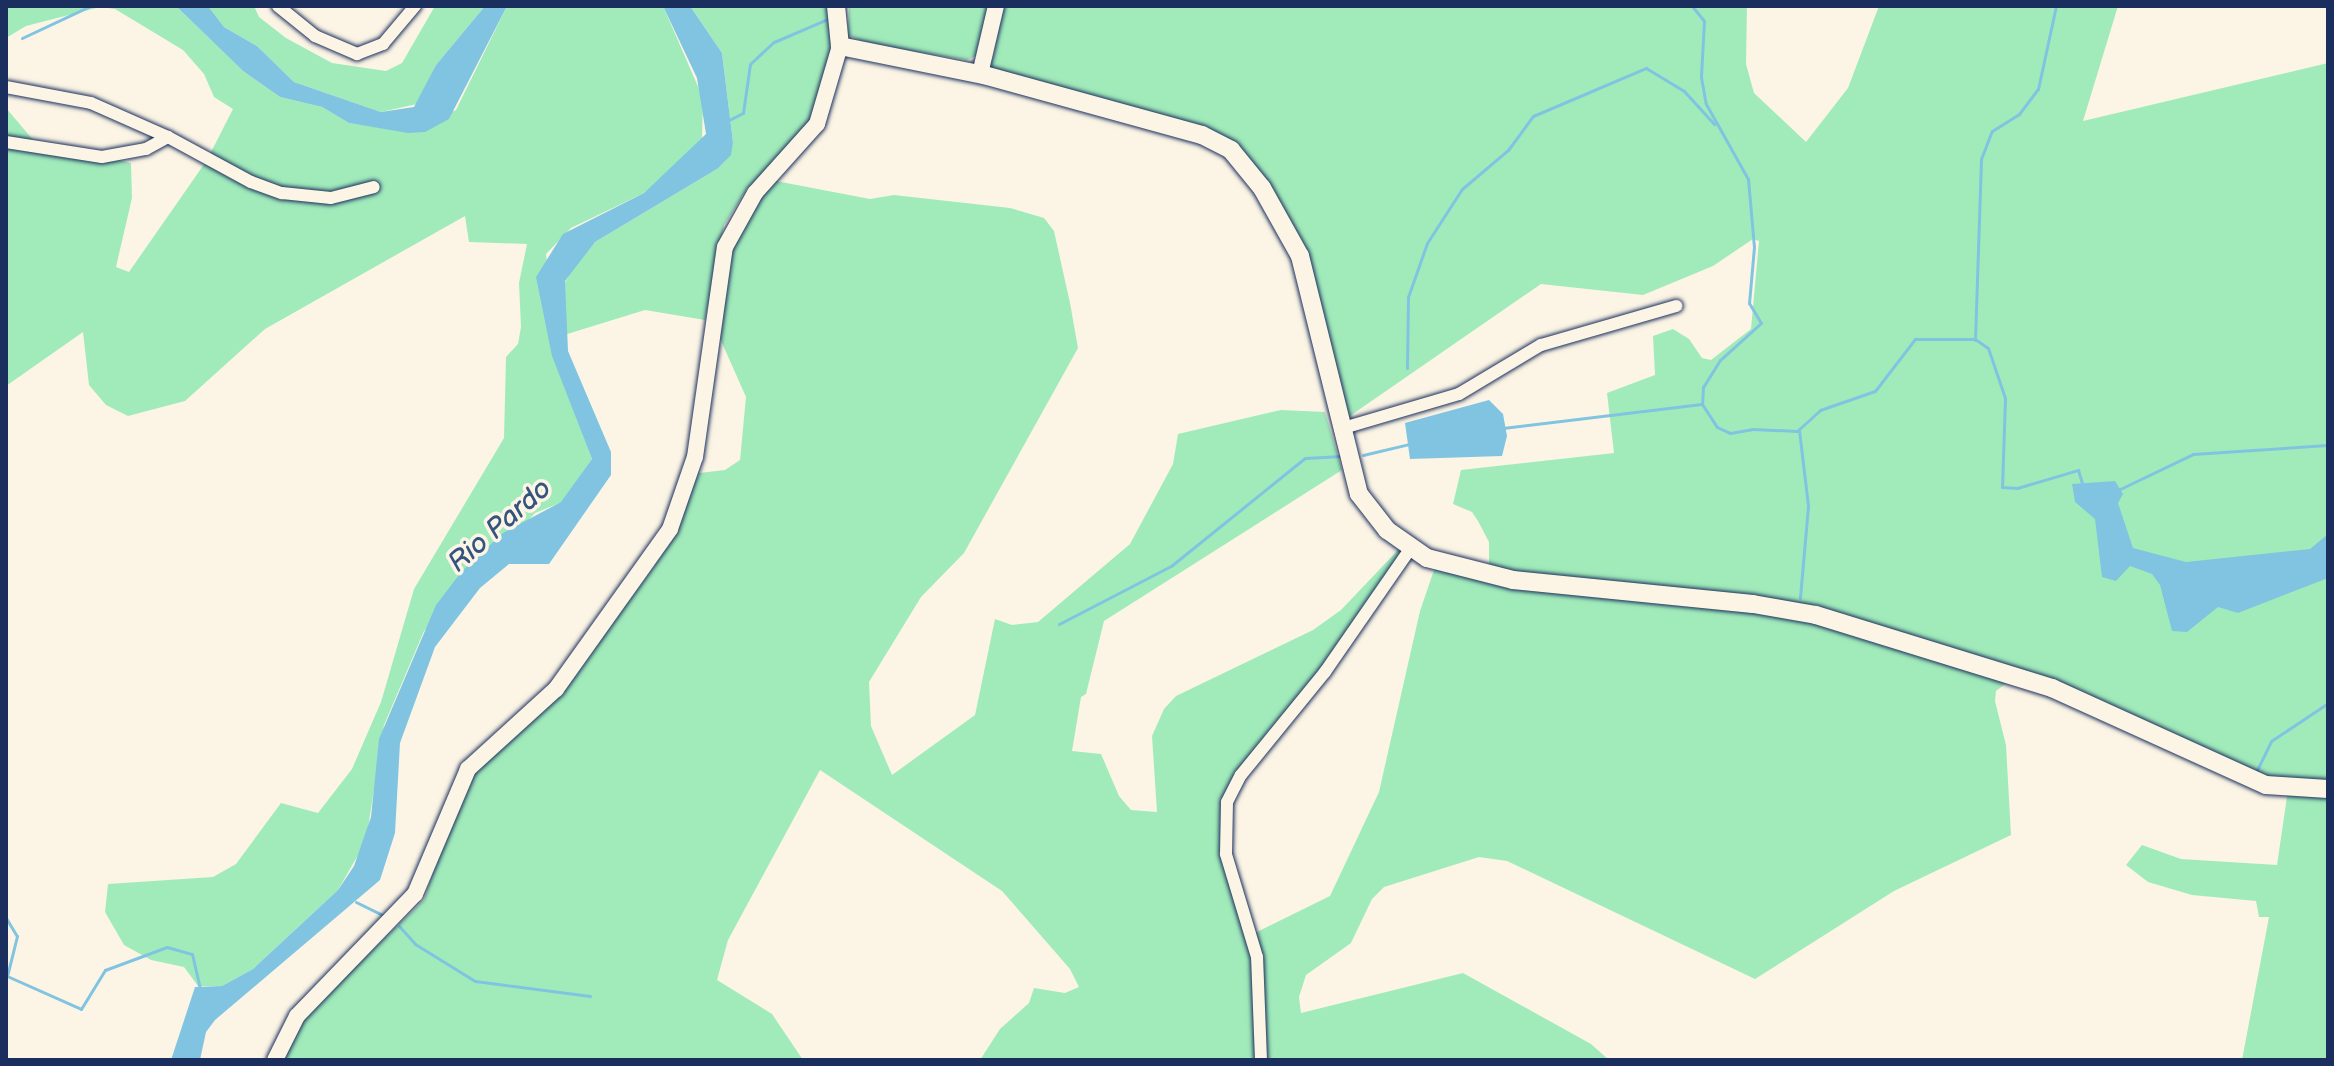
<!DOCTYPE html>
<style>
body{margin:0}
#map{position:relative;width:2334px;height:1066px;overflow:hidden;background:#fcf5e5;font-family:"Balsamiq Sans",sans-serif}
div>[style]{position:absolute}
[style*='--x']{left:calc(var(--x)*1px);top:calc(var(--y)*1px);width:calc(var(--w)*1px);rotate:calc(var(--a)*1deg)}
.green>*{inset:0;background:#a1ebbb}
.water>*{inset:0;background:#80c4e1}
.stream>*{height:3px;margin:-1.5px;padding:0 1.5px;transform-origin:1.5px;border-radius:1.5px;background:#80c4e1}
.roads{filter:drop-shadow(0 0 2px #1b2f5e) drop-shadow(0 0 2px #1b2f5e)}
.minor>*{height:12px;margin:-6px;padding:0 6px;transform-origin:6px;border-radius:6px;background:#fcf5e5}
.tertiary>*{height:16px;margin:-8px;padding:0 8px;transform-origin:8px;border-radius:8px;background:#fcf5e5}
.secondary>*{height:18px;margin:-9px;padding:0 9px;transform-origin:9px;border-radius:9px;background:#fcf5e5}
span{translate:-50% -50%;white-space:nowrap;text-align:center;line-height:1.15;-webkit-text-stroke:7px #fcf5e5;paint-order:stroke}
.water-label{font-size:28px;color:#34547f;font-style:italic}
.frame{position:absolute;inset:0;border:8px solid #1b2f5e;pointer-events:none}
</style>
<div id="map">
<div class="green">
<div style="clip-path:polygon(6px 6px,176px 6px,243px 71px,280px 97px,322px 107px,349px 123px,408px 132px,456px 110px,507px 6px,663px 6px,703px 98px,702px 141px,644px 193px,571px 228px,546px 254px,563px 382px,592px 459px,562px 502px,535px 513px,424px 631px,384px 725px,366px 841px,338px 890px,253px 969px,222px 986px,198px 986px,184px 967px,151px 960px,124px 945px,105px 912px,108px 884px,213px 877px,236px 864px,281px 803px,318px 813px,352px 769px,381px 702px,414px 589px,504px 438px,506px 357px,518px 344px,521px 327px,519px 283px,527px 244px,469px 242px,465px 216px,265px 329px,185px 401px,128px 416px,106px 405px,89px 385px,83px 332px,6px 386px,6px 108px,34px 141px,131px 163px,132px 198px,116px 267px,129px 272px,207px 160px,233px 109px,214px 97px,204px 74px,183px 50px,115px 9px,100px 7px,26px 26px,6px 38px)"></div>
<div style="clip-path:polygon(208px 6px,254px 6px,259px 17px,286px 38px,332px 63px,386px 71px,402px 63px,435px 6px,485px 6px,436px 65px,417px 104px,381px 112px,294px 82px,257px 46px,224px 27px)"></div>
<div style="clip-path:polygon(690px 6px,829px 6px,837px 41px,814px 113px,792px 148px,747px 189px,724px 225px,705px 320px,645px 310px,564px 335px,564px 284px,577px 261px,595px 242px,717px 169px,733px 142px,722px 53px)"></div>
<div style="clip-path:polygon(849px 6px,988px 6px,978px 55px,967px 60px,868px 44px,848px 35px)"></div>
<div style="clip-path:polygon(1003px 6px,1747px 6px,1746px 64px,1754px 93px,1806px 142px,1848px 88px,1879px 6px,2118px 6px,2083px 121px,2328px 63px,2328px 1060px,2242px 1060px,2269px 917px,2259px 917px,2256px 901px,2192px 895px,2148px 882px,2126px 865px,2142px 845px,2181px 859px,2277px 865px,2289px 783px,2267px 783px,2013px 678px,1996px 691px,1995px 701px,2006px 745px,2011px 835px,1894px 891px,1755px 979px,1507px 861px,1479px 857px,1384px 887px,1372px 899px,1351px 943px,1306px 975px,1299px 997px,1301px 1013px,1463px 973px,1591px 1044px,1609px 1060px,980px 1060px,1000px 1029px,1029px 1003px,1034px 988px,1065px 993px,1079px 987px,1070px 969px,1002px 891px,820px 770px,728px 940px,717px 980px,772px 1014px,803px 1060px,283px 1060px,305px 1016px,424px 900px,463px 782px,560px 693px,654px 567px,699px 473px,725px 470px,740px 460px,746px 397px,718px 334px,730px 252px,743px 219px,776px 181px,870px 199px,894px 195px,1010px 208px,1044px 218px,1054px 231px,1070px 303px,1078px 348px,964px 553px,921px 597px,869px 682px,871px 726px,892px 775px,975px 715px,995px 619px,1012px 625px,1038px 622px,1130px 544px,1173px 464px,1178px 434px,1281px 410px,1325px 412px,1342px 470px,1104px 621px,1086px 694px,1081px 697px,1072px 751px,1101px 754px,1119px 796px,1131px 810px,1157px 812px,1152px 736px,1164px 709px,1176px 696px,1313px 630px,1341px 610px,1398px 550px,1402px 552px,1344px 642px,1237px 773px,1221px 832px,1253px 934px,1330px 896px,1379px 792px,1420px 611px,1434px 570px,1440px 559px,1484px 571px,1489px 563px,1489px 542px,1478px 521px,1472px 512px,1453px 504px,1461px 470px,1614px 453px,1607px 393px,1655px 375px,1653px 336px,1673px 329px,1689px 339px,1702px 358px,1711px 360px,1751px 329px,1759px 241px,1753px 239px,1713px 266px,1643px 295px,1541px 284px,1347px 418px,1290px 237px,1230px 152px,972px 74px,993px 58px)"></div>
</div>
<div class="water">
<div style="clip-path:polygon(176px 6px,208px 6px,224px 27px,257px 46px,294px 82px,381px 112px,414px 107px,436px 65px,485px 6px,507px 6px,449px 119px,425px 132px,408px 133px,349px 123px,322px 107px,280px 97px,243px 71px)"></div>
<div style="clip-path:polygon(663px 6px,690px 6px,722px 53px,733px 142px,731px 155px,717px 169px,595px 242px,565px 281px,568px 351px,611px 452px,611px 475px,549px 564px,509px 564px,480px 588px,435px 647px,400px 743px,395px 833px,380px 880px,215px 1020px,206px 1032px,200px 1060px,171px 1060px,195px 987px,222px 986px,253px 969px,338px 890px,354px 866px,371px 817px,379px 739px,436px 605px,462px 571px,503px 533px,561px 502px,592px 459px,552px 356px,536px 277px,563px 234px,644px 193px,706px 134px,697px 78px)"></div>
<div style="clip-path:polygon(1489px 400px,1503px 414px,1507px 436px,1502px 456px,1410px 459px,1405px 423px)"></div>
<div style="clip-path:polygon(2115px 481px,2123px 494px,2118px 503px,2133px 548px,2186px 562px,2310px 549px,2328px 534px,2328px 578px,2238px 613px,2218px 607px,2187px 632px,2172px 631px,2160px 585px,2152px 574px,2130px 566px,2116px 581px,2102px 577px,2095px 519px,2075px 502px,2072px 484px)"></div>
</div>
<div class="stream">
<div style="--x:1692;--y:6;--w:19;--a:51"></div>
<div style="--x:1704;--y:21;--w:56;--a:93.1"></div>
<div style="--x:1701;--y:77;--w:27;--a:80"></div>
<div style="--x:1706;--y:104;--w:86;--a:60.8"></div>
<div style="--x:1748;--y:179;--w:68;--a:85"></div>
<div style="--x:1754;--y:247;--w:56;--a:95.1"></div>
<div style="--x:1749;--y:303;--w:23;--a:59"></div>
<div style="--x:1761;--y:323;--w:55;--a:137.9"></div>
<div style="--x:1720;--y:360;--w:32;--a:122"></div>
<div style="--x:1703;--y:387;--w:17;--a:93"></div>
<div style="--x:1702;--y:404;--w:27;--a:57"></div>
<div style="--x:1717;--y:427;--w:14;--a:25"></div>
<div style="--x:1730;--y:433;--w:22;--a:-10"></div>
<div style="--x:1752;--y:429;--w:45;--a:2.5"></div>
<div style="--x:1797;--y:431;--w:31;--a:-42"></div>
<div style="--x:1820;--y:410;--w:58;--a:-19.1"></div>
<div style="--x:1875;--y:391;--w:66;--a:-52.4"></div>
<div style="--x:1915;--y:339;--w:60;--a:0"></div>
<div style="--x:1975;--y:339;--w:16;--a:35"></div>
<div style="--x:1988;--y:348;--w:53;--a:71.2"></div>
<div style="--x:2005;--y:398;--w:89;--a:91.9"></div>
<div style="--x:2002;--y:487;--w:15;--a:4"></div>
<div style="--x:2017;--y:488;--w:64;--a:-16.4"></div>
<div style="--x:2078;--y:470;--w:17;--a:73"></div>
<div style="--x:22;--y:38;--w:75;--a:-25.2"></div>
<div style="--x:729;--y:120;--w:16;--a:-27"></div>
<div style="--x:743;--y:113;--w:49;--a:-81.9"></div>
<div style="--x:750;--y:64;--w:33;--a:-43"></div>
<div style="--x:774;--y:42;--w:56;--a:-23.3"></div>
<div style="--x:1975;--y:340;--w:181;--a:-88.1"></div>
<div style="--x:1981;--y:159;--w:30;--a:-69"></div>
<div style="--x:1992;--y:131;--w:32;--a:-32"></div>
<div style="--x:2019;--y:114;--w:31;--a:-53"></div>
<div style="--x:2038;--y:89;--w:85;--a:-77.8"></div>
<div style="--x:1407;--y:368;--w:71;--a:-89.2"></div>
<div style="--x:1408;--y:297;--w:57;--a:-70.6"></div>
<div style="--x:1427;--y:243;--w:64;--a:-57.1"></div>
<div style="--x:1462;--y:189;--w:60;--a:-40.3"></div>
<div style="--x:1508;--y:150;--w:42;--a:-53.7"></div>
<div style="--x:1533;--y:116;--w:123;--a:-23"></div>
<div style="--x:1646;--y:68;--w:44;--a:31.2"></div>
<div style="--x:1684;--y:91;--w:45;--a:47.7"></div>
<div style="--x:1503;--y:428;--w:200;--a:-6.9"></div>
<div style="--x:1799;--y:430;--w:77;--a:83.2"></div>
<div style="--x:1808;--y:506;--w:92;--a:95"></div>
<div style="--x:1363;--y:455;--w:47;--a:-13.4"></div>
<div style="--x:2118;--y:490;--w:83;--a:-25.6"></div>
<div style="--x:2193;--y:454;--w:135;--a:-3.8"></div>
<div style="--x:1059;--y:624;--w:126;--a:-27.4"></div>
<div style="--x:1171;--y:566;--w:172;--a:-38.9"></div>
<div style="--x:1305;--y:458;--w:37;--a:-3"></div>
<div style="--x:2257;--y:770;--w:32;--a:-64"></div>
<div style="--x:2271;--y:741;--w:69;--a:-33.7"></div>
<div style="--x:356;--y:902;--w:32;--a:26"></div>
<div style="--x:6;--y:918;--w:21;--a:59"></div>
<div style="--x:17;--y:936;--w:41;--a:104"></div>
<div style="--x:7;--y:976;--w:81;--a:24"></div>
<div style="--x:81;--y:1009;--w:46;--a:-58.4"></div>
<div style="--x:105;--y:970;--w:66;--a:-20.4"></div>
<div style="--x:167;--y:947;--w:26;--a:16"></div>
<div style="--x:192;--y:954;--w:35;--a:77"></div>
<div style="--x:399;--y:926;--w:24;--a:48"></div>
<div style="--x:415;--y:944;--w:70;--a:31.7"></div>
<div style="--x:475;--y:981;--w:116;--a:7.4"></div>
</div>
<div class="roads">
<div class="minor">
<div style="--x:278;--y:6;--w:48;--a:39"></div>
<div style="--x:315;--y:36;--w:46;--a:23.2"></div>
<div style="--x:357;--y:54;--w:28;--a:-21"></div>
<div style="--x:383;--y:44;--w:50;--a:-49.9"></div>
<div style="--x:6;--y:87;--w:86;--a:10.7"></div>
<div style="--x:91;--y:103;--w:84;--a:23.8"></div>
<div style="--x:6;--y:142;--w:97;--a:8.9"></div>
<div style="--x:102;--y:157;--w:45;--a:-10.3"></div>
<div style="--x:146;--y:149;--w:25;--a:-29"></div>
<div style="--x:168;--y:137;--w:94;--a:28.5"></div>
<div style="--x:251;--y:182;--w:33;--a:20"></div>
<div style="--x:282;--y:193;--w:49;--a:5.8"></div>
<div style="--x:331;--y:198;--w:44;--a:-14.3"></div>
<div style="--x:1340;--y:429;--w:124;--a:-16.4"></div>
<div style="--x:1459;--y:394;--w:96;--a:-30.9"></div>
<div style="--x:1541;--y:345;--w:141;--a:-16.1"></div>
<div style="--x:1261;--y:1060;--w:103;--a:-92.2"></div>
<div style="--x:1257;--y:957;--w:108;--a:-106.8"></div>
<div style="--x:1226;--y:854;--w:52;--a:-88.9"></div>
<div style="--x:1227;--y:802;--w:30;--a:-63"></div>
<div style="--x:1241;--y:775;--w:133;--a:-50.8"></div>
<div style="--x:1325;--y:672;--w:151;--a:-55.3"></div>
</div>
<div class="tertiary">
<div style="--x:980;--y:74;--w:70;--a:-76.8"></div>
<div style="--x:275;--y:1060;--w:49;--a:-63.4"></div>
<div style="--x:297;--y:1016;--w:170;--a:-46"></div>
<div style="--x:415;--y:894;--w:136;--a:-67"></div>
<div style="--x:468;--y:769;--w:119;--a:-42.3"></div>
<div style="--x:556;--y:689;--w:196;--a:-54.5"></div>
<div style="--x:670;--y:529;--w:76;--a:-70.9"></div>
<div style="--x:695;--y:457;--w:212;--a:-81.9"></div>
<div style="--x:725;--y:247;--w:62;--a:-60.9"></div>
<div style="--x:755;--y:193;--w:93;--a:-48.1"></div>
<div style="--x:817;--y:124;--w:81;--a:-73.6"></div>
</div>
<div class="secondary">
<div style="--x:836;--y:6;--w:40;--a:84.3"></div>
<div style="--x:840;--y:46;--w:147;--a:11.4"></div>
<div style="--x:984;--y:75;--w:226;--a:15.4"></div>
<div style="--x:1202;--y:135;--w:33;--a:27"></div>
<div style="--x:1231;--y:150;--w:49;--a:50.8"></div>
<div style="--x:1262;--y:188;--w:78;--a:60.8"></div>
<div style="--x:1300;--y:256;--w:245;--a:76.1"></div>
<div style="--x:1359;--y:494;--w:46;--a:52.1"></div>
<div style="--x:1387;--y:530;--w:49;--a:35"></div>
<div style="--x:1427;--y:558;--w:89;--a:14.3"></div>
<div style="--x:1513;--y:580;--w:241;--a:5.7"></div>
<div style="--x:1753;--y:604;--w:64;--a:9.9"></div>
<div style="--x:1816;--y:615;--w:247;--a:17.2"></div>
<div style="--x:2052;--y:688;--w:235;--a:24.4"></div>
<div style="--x:2266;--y:785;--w:62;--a:3.7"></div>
</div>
</div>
<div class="water-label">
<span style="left:500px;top:526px;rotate:-41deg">Rio Pardo</span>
</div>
<div class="frame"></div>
</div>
